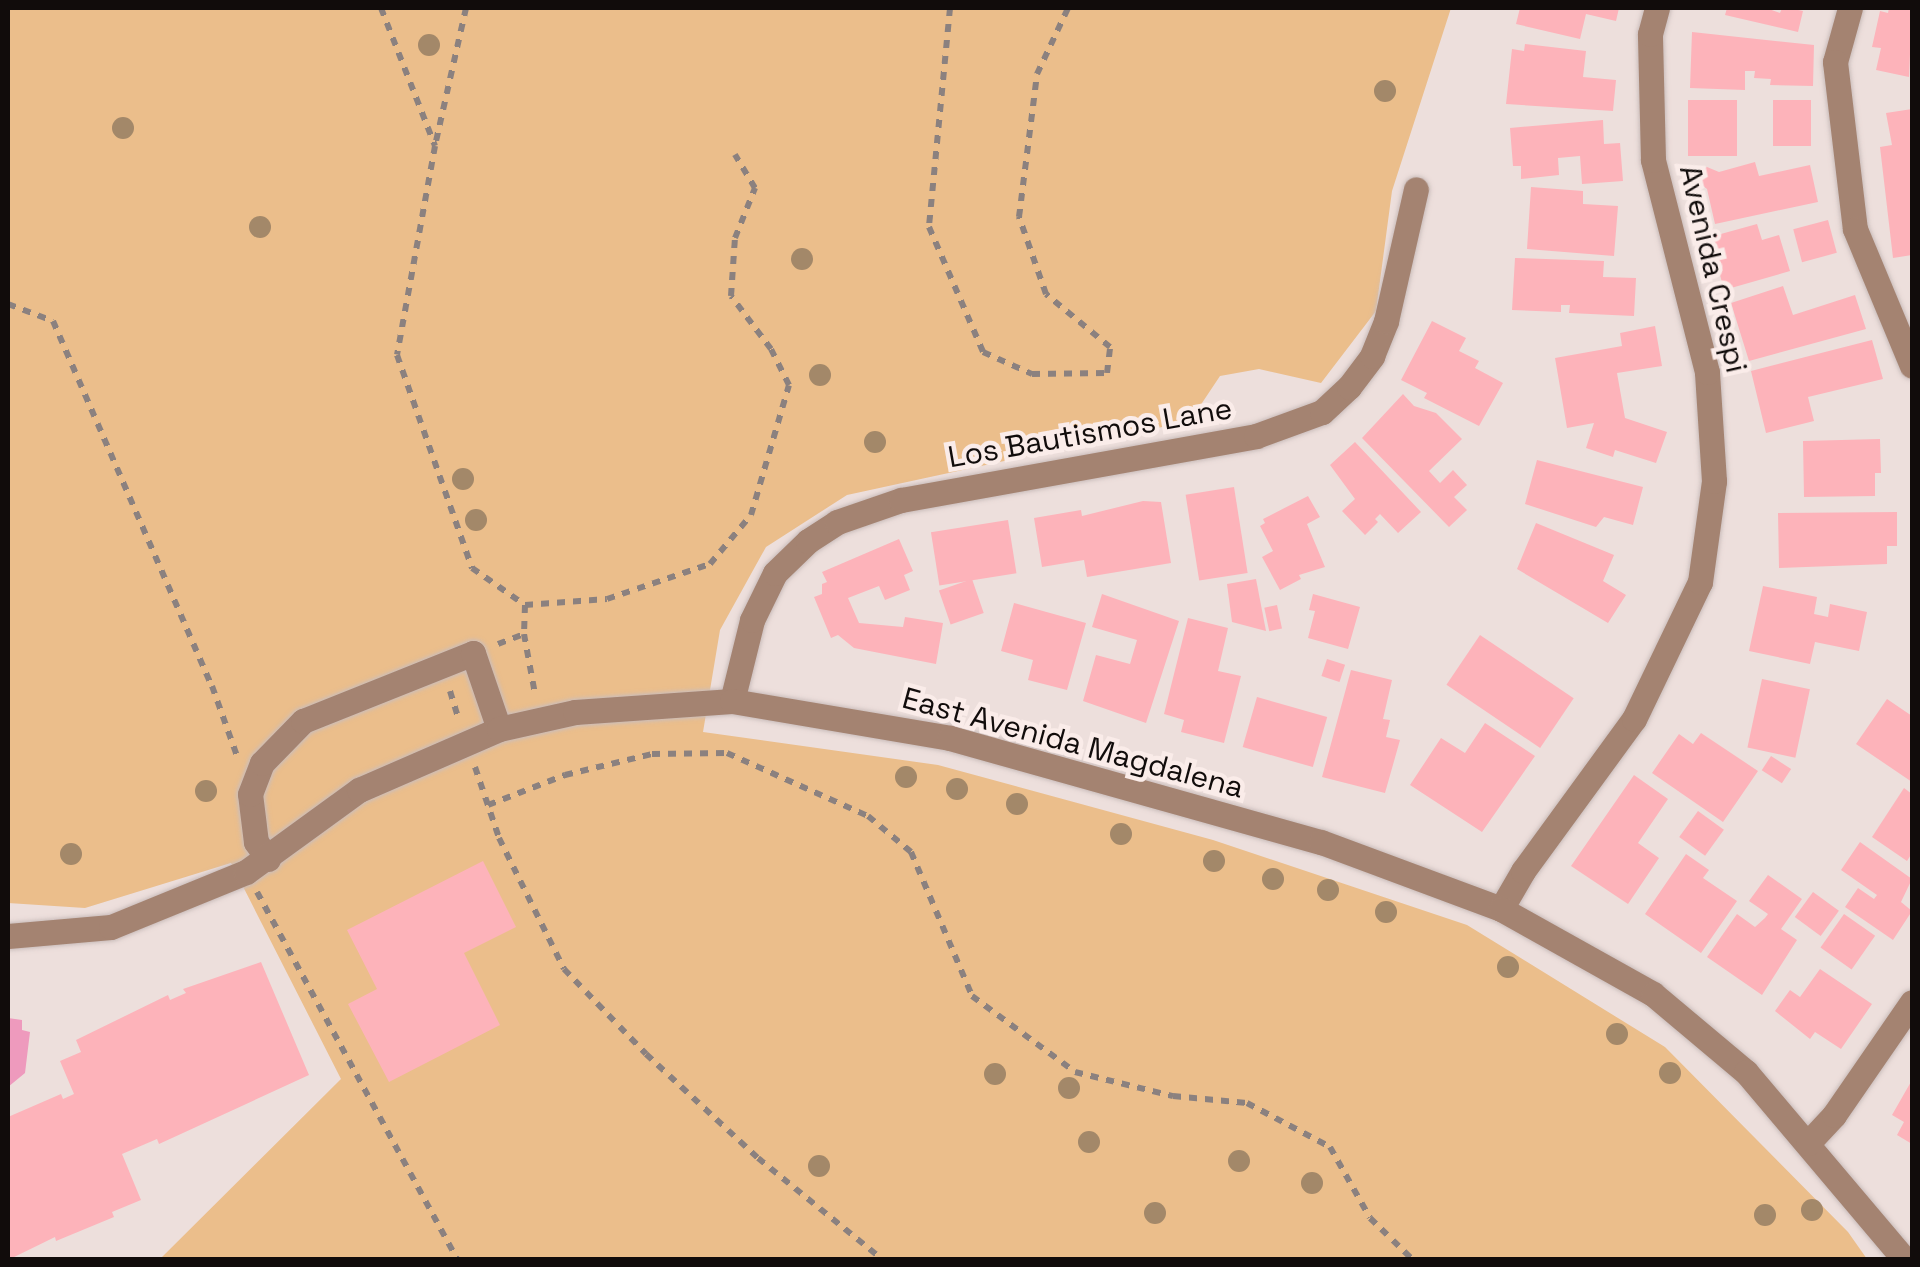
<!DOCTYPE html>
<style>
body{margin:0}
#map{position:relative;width:1920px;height:1267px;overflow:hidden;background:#eddfdc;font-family:"Space Grotesk",sans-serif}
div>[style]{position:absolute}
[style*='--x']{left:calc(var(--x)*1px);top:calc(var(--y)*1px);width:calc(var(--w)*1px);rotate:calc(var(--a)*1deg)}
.green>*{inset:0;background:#ebbe8b}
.water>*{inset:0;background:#ee9abd}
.building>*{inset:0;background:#fdb3ba;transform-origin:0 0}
.path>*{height:6px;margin-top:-3px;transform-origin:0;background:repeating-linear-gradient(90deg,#8b817f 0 8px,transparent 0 16px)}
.roads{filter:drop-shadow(0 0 2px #cabdbb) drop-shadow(0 0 2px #cabdbb)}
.minor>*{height:25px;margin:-12.5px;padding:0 12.5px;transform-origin:12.5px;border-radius:12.5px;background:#a48371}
.trees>*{width:22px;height:22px;margin:-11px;border-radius:50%;background:#a38869}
span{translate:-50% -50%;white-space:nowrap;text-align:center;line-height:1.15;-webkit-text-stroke:9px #faece9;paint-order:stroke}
.street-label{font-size:30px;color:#110c0b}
.frame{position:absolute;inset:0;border:10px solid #110c0b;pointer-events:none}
</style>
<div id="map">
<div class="green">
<div style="clip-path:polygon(8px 8px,1451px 8px,1392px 191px,1376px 311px,1321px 383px,1259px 369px,1220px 376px,1190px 421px,847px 495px,766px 547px,720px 630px,703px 732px,938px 765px,1213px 840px,1467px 925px,1665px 1047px,1848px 1232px,1867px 1259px,160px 1259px,341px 1079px,231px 863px,85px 908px,8px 903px)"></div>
</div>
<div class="water">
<div style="clip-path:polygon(8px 1018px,22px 1020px,22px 1030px,30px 1032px,25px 1073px,8px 1087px)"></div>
</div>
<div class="building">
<div style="clip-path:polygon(1520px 8px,1619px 8px,1616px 21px,1586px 14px,1580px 39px,1516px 24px)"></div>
<div style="clip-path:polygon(1727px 8px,1766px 8px,1780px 13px,1782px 8px,1789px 8px,1803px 11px,1798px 32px,1725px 15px)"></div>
<div style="clip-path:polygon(1889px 8px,1912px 8px,1909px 77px,1876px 70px,1881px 48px,1872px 47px,1880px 11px,1888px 13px)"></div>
<div style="clip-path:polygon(1692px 32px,1814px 45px,1813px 86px,1770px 85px,1771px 79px,1754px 78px,1755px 71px,1745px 71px,1745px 90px,1690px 88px)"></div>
<div style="clip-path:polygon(1525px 44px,1586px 51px,1583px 77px,1616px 80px,1613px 111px,1506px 104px,1512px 49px,1524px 51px)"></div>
<div style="left:1688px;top:100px;width:49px;height:56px"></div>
<div style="left:1773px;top:100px;width:38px;height:46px"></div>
<div style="clip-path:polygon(1912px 109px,1912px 255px,1893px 258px,1880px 147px,1892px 145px,1886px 113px)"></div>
<div style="clip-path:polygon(1603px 120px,1604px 144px,1620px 143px,1623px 181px,1582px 184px,1580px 156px,1558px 158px,1559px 175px,1521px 179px,1521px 166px,1513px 166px,1510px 128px)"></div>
<div style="clip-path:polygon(1755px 162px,1759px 176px,1810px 165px,1818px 202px,1715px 224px,1707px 189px,1698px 182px,1699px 172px,1707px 167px,1719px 172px)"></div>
<div style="clip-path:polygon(1531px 187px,1583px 191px,1583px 204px,1618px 206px,1614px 256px,1527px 249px)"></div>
<div style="left:1828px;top:220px;width:34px;height:36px;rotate:75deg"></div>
<div style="clip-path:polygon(1757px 224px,1762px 240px,1779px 235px,1790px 271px,1724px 290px,1710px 237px)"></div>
<div style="clip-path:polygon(1515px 258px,1604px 261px,1603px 277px,1636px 278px,1634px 316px,1569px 313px,1570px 305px,1561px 305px,1561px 312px,1512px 310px)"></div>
<div style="clip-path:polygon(1783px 286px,1793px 315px,1855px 295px,1866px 329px,1749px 361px,1731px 303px)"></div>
<div style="clip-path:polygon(1432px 321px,1466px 338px,1459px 351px,1479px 361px,1475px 368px,1503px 383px,1479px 426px,1424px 398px,1427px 393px,1401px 380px)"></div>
<div style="clip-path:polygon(1655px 326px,1662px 366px,1617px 373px,1625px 418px,1667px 432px,1656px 463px,1615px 450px,1613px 457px,1586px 448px,1594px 423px,1567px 428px,1555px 358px,1622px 346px,1620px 333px)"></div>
<div style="clip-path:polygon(1872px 340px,1883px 379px,1808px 397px,1814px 421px,1766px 433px,1751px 371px)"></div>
<div style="clip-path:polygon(1403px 394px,1414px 406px,1436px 413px,1462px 439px,1429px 471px,1440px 483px,1453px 470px,1467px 485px,1454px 497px,1467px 510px,1449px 527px,1362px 438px)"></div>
<div style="clip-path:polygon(1880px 439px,1881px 473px,1875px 473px,1875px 496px,1804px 497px,1803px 441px)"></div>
<div style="clip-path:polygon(1355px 442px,1421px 512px,1398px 533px,1380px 514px,1375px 519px,1378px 522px,1365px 535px,1342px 511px,1355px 499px,1330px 465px)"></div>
<div style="clip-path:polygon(1537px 460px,1643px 487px,1633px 525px,1604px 517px,1596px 527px,1525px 504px)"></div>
<div style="left:1234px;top:487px;width:87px;height:49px;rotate:81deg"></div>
<div style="clip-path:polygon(1308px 496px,1320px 517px,1307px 524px,1325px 567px,1299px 575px,1301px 579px,1280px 590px,1262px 557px,1273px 551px,1260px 526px,1265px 523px,1263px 519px)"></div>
<div style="clip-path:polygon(1143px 501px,1161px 502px,1171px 563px,1087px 577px,1084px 560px,1042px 567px,1034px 518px,1081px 510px,1082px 516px)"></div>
<div style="clip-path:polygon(1897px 512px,1897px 546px,1887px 546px,1887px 564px,1779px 568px,1778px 513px)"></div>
<div style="left:1008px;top:520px;width:54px;height:78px;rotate:81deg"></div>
<div style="clip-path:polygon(1536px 523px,1614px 555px,1603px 581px,1626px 595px,1608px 623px,1517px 569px)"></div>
<div style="clip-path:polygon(899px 539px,913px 571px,904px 575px,910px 590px,885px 600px,879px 586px,848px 598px,859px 623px,903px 627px,905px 617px,943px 623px,936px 664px,854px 648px,838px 635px,831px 638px,814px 597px,822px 594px,822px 584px,827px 582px,822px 572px)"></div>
<div style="left:972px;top:579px;width:36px;height:35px;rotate:71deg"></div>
<div style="clip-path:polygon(1256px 579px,1266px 631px,1232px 622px,1227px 584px)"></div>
<div style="clip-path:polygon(1763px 586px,1817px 597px,1814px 614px,1828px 617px,1830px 604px,1867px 612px,1859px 651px,1815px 642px,1810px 664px,1749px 651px)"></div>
<div style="clip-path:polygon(1102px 594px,1179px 621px,1146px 723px,1083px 701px,1096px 655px,1130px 664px,1137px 640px,1092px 627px)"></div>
<div style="clip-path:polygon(1313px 594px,1360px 607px,1348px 649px,1308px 638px,1315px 611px,1309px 610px)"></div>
<div style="clip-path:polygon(1014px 603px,1086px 623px,1067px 690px,1028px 680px,1033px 660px,1001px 651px)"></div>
<div style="left:1277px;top:605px;width:24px;height:13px;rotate:78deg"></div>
<div style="clip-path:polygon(1188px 618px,1228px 628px,1218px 671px,1241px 676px,1224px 743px,1181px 732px,1184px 720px,1164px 714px)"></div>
<div style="left:1480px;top:635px;width:113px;height:60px;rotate:34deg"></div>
<div style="left:1327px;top:659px;width:19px;height:18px;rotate:18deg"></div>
<div style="clip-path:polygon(1351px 670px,1392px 680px,1383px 719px,1390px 720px,1386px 737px,1400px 740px,1385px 793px,1322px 777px)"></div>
<div style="left:1762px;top:679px;width:49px;height:70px;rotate:12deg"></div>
<div style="left:1257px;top:697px;width:73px;height:52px;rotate:16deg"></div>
<div style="clip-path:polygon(1887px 699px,1912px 716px,1912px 782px,1856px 744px)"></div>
<div style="clip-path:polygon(1485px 723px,1535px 756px,1482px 832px,1410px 785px,1441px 738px,1465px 753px)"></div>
<div style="clip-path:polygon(1701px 733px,1758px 771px,1723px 822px,1652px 773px,1679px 734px,1693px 744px)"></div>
<div style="left:1771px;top:756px;width:24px;height:17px;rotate:33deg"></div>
<div style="clip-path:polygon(1634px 775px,1668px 799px,1638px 843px,1659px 858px,1628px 904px,1571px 866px)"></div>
<div style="clip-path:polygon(1904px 788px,1912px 794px,1912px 853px,1907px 861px,1872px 837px)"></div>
<div style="left:1698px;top:811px;width:32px;height:32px;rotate:36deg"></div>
<div style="clip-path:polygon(1860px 842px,1912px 879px,1901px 902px,1912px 911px,1893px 940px,1845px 907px,1858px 888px,1874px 899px,1877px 895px,1841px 870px)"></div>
<div style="clip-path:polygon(1686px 854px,1709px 870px,1703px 878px,1737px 901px,1701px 953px,1645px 914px)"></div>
<div style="clip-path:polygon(483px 861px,516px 927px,464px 953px,500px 1025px,389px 1082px,348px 1004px,377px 989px,347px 930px)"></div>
<div style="clip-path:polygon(1768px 875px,1802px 899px,1781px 929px,1797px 940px,1762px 995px,1707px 957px,1737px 914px,1755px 927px,1765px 918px,1768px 914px,1749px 901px)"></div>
<div style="left:1813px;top:892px;width:32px;height:31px;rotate:36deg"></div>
<div style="left:1844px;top:914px;width:38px;height:41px;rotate:35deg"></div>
<div style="clip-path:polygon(261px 962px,309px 1075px,159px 1144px,157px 1139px,122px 1154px,141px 1200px,112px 1212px,114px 1217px,56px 1241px,55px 1237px,8px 1260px,8px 1117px,61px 1094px,63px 1099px,74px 1094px,60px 1061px,81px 1052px,76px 1040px,168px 995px,170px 1000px,186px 993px,183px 989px)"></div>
<div style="clip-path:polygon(1820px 969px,1872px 1004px,1841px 1049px,1815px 1032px,1810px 1039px,1775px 1011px,1790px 990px,1800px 997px)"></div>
<div style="clip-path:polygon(1912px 1080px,1912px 1144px,1897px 1135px,1904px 1122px,1892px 1115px)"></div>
</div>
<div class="path">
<div style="--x:381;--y:8;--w:148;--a:68.6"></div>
<div style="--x:466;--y:8;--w:141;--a:102.7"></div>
<div style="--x:435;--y:146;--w:212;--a:100.3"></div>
<div style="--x:397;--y:355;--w:226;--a:70.6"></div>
<div style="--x:472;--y:568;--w:65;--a:34.9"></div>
<div style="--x:525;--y:605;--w:29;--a:92"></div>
<div style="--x:524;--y:634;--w:61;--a:79.6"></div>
<div style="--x:950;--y:8;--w:220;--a:95.5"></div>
<div style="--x:929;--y:227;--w:136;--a:66.6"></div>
<div style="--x:983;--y:352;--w:54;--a:24.2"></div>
<div style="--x:1032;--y:374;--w:75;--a:-0.8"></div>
<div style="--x:1107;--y:373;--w:26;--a:-83"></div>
<div style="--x:1110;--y:347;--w:83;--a:-140.4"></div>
<div style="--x:1046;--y:294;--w:82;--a:-109.3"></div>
<div style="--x:1019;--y:217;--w:144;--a:-82.8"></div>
<div style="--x:1037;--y:74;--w:73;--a:-64.8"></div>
<div style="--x:8;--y:304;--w:48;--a:20.7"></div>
<div style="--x:53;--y:321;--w:398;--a:66.5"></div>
<div style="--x:212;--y:686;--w:74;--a:70.3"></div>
<div style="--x:525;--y:605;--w:82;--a:-4.2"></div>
<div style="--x:607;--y:599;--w:109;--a:-18.8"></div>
<div style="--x:710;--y:564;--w:64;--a:-50.1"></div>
<div style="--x:751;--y:515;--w:135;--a:-73.7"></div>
<div style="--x:789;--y:385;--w:40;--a:-116.6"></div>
<div style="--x:771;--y:349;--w:66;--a:-127"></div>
<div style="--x:731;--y:296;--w:58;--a:-86.1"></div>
<div style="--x:735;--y:238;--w:54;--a:-68.2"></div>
<div style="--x:755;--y:188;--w:39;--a:-121"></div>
<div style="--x:498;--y:644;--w:28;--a:-21"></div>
<div style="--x:450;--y:691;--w:27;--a:73"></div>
<div style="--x:475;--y:767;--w:75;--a:71.3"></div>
<div style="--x:499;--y:838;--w:146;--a:63.6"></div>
<div style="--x:564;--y:969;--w:118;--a:46"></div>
<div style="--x:646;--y:1054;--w:153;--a:42.9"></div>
<div style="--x:758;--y:1158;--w:161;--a:39.2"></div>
<div style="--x:488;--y:805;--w:83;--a:-21.3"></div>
<div style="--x:565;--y:775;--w:89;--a:-13.6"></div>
<div style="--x:652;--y:754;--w:75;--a:-0.8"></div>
<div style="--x:727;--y:753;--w:154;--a:24.1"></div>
<div style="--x:868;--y:816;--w:56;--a:39.9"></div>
<div style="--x:911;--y:852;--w:156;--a:67"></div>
<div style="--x:972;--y:996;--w:128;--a:36.4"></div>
<div style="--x:1075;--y:1072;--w:101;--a:13.8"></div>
<div style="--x:1173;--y:1096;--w:74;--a:5.4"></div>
<div style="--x:1247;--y:1103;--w:94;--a:27.9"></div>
<div style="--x:1330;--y:1147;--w:81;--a:60.6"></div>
<div style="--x:1370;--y:1218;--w:60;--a:44.3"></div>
<div style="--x:257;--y:892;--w:419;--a:61.4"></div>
</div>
<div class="roads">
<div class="minor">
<div style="--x:1850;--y:8;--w:56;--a:105.5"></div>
<div style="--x:1835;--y:62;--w:168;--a:83.2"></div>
<div style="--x:1855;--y:229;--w:148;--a:67.4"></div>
<div style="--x:732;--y:701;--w:83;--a:-76.1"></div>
<div style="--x:752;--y:620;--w:52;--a:-63.9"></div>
<div style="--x:775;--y:573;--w:46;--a:-44.1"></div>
<div style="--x:808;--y:541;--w:35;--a:-33"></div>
<div style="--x:837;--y:522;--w:68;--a:-19"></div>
<div style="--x:901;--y:500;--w:361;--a:-10.2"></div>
<div style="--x:1256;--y:436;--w:70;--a:-20"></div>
<div style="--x:1322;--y:412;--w:37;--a:-43"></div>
<div style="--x:1349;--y:387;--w:39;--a:-53"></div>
<div style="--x:1372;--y:356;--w:38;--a:-68"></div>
<div style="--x:1386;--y:321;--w:135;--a:-77.2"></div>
<div style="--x:268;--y:859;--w:21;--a:-125"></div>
<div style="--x:256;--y:842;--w:48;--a:-97.1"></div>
<div style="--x:250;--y:794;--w:33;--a:-69"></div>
<div style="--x:262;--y:763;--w:59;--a:-45.7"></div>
<div style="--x:303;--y:721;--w:183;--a:-21.8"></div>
<div style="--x:473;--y:653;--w:80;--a:71.1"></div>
<div style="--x:1501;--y:909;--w:44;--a:-59.9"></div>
<div style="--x:1523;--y:871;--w:188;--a:-53.9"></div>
<div style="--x:1634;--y:719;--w:152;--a:-64.3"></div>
<div style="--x:1700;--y:582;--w:102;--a:-82.1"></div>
<div style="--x:1714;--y:481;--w:109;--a:-93.7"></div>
<div style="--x:1707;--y:372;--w:219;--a:-104.3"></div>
<div style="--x:1653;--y:160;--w:126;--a:-91.4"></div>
<div style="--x:1650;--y:34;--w:27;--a:-75"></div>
<div style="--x:8;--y:936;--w:103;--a:-5"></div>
<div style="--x:111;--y:927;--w:146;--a:-22.2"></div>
<div style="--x:246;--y:872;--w:140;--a:-36"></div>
<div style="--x:359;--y:790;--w:153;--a:-23.5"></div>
<div style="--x:499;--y:729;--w:78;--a:-12.6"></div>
<div style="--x:575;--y:712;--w:157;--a:-4"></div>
<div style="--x:732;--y:701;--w:221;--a:9.6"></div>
<div style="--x:950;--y:738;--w:385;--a:15.7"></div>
<div style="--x:1321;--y:842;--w:192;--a:20.4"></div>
<div style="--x:1501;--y:909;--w:174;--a:29.2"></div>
<div style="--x:1653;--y:994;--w:121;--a:40"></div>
<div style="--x:1746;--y:1072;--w:246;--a:49.8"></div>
<div style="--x:1808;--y:1143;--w:38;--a:-47"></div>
<div style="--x:1834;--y:1115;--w:137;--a:-55.4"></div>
</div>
</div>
<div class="trees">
<div style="left:429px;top:45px"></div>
<div style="left:1385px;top:91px"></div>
<div style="left:123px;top:128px"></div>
<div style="left:260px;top:227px"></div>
<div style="left:802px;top:259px"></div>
<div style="left:820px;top:375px"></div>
<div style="left:875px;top:442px"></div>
<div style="left:463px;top:479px"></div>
<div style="left:476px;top:520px"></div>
<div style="left:906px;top:777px"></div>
<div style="left:957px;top:789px"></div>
<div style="left:206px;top:791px"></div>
<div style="left:1017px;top:804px"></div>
<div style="left:1121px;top:834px"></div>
<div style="left:71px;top:854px"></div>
<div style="left:1214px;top:861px"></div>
<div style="left:1273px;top:879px"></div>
<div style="left:1328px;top:890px"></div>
<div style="left:1386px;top:912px"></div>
<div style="left:1508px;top:967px"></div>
<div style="left:1617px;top:1034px"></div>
<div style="left:1670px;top:1073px"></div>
<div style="left:995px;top:1074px"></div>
<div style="left:1069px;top:1088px"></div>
<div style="left:1089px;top:1142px"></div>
<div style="left:1239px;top:1161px"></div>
<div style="left:819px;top:1166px"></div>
<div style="left:1312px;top:1183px"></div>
<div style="left:1812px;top:1210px"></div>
<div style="left:1155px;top:1213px"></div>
<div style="left:1765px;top:1215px"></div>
</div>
<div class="street-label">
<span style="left:1713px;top:269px;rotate:77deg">Avenida Crespi</span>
<span style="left:1090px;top:433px;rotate:-10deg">Los Bautismos Lane</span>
<span style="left:1073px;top:743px;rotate:15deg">East Avenida Magdalena</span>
</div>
<div class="frame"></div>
</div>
